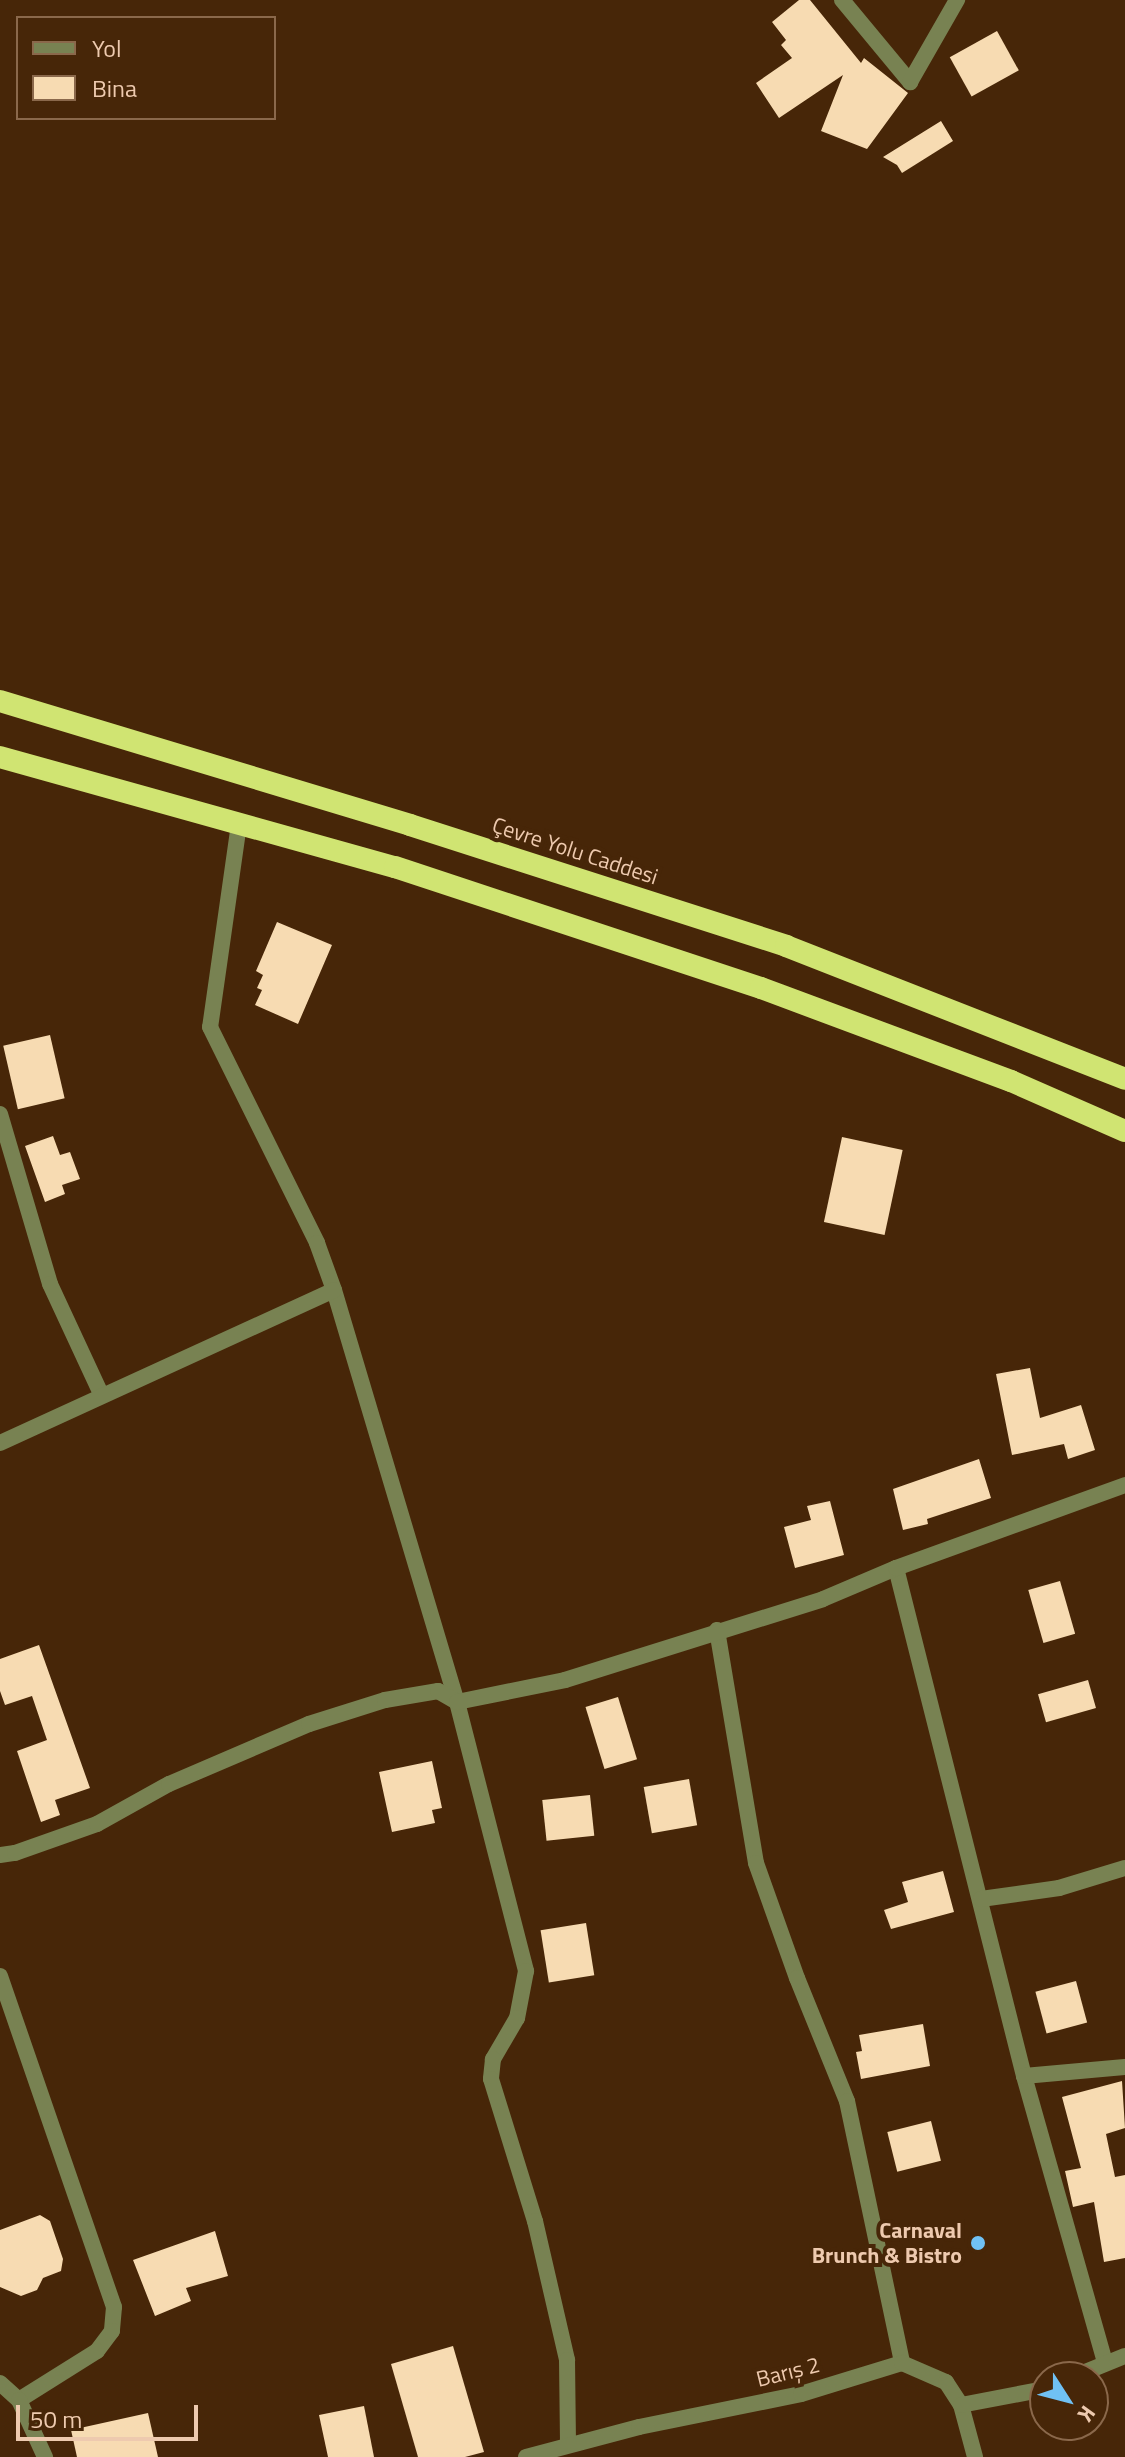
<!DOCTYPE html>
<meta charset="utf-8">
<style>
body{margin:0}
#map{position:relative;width:1125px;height:2457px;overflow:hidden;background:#472608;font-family:"Titillium Web",sans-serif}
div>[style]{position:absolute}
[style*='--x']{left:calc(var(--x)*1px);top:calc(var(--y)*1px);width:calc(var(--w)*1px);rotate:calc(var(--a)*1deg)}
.building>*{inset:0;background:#f7dbb2;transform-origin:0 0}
.minor>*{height:16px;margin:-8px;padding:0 8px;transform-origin:8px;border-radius:8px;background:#788252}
.tertiary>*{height:16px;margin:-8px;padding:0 8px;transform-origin:8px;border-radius:8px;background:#788252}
.trunk>*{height:22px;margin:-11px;padding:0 11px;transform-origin:11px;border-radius:11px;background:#d0e472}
.dots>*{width:22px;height:22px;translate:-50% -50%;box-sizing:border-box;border:4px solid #472608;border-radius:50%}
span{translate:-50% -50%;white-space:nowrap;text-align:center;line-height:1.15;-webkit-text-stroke:8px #472608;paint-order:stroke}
.street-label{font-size:22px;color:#eecaaf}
.poi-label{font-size:22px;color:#eecaaf;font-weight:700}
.right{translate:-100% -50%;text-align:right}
.legend{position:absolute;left:16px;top:16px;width:260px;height:104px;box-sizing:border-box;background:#472608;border:2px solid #8a684b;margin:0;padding:10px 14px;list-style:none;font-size:24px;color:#eecaaf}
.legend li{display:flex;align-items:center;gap:16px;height:40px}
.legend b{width:40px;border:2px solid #8a684b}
.north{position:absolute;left:1029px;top:2361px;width:80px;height:80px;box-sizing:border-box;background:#472608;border:2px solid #8a684b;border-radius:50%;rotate:126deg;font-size:22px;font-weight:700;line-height:32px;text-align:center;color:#eecaaf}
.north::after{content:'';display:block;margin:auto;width:28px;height:36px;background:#70c1f4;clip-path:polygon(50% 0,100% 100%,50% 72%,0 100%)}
.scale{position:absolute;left:16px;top:2405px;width:182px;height:36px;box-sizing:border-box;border:4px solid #eecaaf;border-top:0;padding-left:10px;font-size:24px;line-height:28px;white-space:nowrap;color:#eecaaf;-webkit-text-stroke:6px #472608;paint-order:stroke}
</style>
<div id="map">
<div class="building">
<div style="clip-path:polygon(799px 0,810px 0,861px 63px,864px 58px,908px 93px,867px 149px,821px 131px,843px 75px,779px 118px,756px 83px,792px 58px,781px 45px,786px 40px,772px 22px)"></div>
<div style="left:997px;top:31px;width:45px;height:54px;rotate:61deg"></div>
<div style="clip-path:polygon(941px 121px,953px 141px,902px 173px,897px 165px,883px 157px)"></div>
<div style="clip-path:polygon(277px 922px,332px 945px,298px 1024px,255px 1005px,262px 990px,257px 988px,263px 975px,256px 971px)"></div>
<div style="left:50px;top:1035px;width:65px;height:48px;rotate:77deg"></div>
<div style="clip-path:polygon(53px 1136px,60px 1155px,70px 1152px,80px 1179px,62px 1185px,65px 1194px,45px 1202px,25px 1146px)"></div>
<div style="left:842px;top:1137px;width:62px;height:87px;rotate:12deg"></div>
<div style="clip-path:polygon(1030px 1368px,1040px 1418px,1081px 1405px,1095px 1450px,1068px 1459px,1064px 1444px,1012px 1455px,996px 1374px)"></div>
<div style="clip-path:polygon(979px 1459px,991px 1498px,927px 1519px,928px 1524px,903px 1530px,893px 1489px)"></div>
<div style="clip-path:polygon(830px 1501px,844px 1555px,795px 1568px,784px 1527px,811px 1520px,807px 1506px)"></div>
<div style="left:1060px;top:1581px;width:55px;height:33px;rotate:74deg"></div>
<div style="clip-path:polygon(39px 1645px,90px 1788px,55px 1800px,60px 1815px,41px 1822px,17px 1751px,47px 1740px,32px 1696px,5px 1705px,0 1691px,0 1659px)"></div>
<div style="left:1088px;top:1680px;width:29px;height:52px;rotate:74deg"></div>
<div style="left:618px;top:1697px;width:65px;height:34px;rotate:73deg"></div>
<div style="clip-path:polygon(432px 1761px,442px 1808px,432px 1810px,435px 1823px,392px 1832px,379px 1772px)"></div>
<div style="left:689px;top:1779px;width:47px;height:46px;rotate:80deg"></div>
<div style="left:590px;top:1795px;width:41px;height:48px;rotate:84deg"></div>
<div style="clip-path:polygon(943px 1871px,954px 1912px,891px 1929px,884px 1910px,908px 1902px,902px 1882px)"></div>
<div style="left:586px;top:1923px;width:53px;height:46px;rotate:81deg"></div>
<div style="left:1076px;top:1981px;width:43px;height:42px;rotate:75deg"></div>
<div style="clip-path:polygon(923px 2024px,930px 2066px,861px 2079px,856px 2052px,862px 2051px,859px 2035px)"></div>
<div style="clip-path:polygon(1122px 2081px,1125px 2128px,1106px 2134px,1115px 2177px,1125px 2175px,1125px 2258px,1104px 2262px,1094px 2202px,1073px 2207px,1065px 2171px,1081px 2168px,1062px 2097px)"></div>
<div style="left:931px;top:2121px;width:41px;height:45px;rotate:76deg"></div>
<div style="clip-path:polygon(40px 2215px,50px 2221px,63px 2259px,61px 2271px,43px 2278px,37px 2290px,21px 2296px,0 2287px,0 2230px)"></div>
<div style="clip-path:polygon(215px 2231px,228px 2276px,186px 2288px,191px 2301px,155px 2316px,133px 2260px)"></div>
<div style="clip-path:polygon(453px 2346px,484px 2452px,465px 2457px,418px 2457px,391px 2364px)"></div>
<div style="clip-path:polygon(364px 2406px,374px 2457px,328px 2457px,319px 2415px)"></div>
<div style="clip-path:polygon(148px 2413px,158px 2457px,77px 2457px,71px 2430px)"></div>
</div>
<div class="minor">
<div style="--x:842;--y:0;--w:107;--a:50.3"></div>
<div style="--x:910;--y:82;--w:95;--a:-60.2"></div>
<div style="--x:239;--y:824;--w:205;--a:98.1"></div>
<div style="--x:210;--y:1027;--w:241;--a:63.6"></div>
<div style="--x:317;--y:1243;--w:50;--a:70.1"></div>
<div style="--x:334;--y:1290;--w:430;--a:73.4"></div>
<div style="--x:457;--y:1702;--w:278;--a:75.6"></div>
<div style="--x:526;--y:1971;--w:48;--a:100.8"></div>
<div style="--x:517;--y:2018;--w:48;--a:120.3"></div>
<div style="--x:493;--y:2059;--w:20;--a:96"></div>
<div style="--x:491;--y:2079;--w:149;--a:72.8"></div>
<div style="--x:535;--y:2221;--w:143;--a:77"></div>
<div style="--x:567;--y:2360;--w:84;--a:89.3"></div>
<div style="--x:0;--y:1114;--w:177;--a:73.6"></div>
<div style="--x:50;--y:1284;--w:121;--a:65.1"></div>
<div style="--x:0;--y:1443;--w:367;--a:-24.6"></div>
<div style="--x:896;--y:1568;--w:524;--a:75.86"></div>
<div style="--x:1024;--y:2076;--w:298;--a:74.2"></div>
<div style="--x:717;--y:1630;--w:236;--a:80.5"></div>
<div style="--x:756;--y:1863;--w:122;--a:70.4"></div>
<div style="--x:797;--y:1978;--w:133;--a:67.9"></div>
<div style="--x:847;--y:2101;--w:268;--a:78.1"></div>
<div style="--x:0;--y:1855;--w:15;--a:-8"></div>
<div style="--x:15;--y:1853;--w:87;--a:-19.5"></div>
<div style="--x:97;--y:1824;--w:82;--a:-29.1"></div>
<div style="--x:169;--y:1784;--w:152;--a:-23.2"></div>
<div style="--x:309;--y:1724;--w:80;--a:-17.5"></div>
<div style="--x:385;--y:1700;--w:54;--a:-9.6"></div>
<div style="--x:438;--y:1691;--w:22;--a:30"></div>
<div style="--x:457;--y:1702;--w:110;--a:-11.5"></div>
<div style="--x:565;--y:1680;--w:270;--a:-17.4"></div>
<div style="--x:823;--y:1599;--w:79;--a:-23"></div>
<div style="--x:896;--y:1568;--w:244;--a:-19.9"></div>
<div style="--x:981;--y:1899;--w:79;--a:-8"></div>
<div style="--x:1059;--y:1888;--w:69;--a:-16.9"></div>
<div style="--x:0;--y:1976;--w:350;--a:71"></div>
<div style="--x:114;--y:2307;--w:24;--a:95"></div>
<div style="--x:112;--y:2331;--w:25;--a:127"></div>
<div style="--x:97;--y:2351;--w:92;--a:147.9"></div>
<div style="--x:1024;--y:2076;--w:101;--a:-5.1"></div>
<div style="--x:1073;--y:2377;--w:56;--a:-22"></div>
<div style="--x:961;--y:2405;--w:54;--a:74.9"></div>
<div style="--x:526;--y:2457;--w:117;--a:-14.9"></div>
<div style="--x:639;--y:2427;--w:165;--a:-11.5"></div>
<div style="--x:801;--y:2394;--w:106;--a:-17.1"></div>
<div style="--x:902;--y:2363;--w:48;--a:23.4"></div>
<div style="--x:946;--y:2382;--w:27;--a:57"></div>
<div style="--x:961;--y:2405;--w:86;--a:-10.8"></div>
</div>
<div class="tertiary">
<div style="--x:0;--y:2383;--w:25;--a:42"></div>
<div style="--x:19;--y:2400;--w:63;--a:65.5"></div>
</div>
<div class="trunk">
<div style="--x:0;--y:701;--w:428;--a:16.8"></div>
<div style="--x:410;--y:825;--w:395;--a:17.8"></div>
<div style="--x:786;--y:946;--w:364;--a:21.4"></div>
<div style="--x:0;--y:757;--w:410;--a:15.6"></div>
<div style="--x:395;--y:867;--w:385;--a:18.3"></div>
<div style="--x:761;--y:988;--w:267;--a:20.4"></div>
<div style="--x:1011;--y:1081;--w:124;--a:23.7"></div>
</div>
<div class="dots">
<div style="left:978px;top:2243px;background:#70c1f4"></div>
</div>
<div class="street-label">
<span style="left:575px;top:851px;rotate:18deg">Çevre Yolu Caddesi</span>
<span style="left:788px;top:2372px;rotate:-14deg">Barış 2</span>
</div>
<div class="poi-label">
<span class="right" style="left:962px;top:2243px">Carnaval<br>Brunch &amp; Bistro</span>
</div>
<ul class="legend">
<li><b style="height:10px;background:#788252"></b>Yol</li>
<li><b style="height:22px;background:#f7dbb2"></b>Bina</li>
</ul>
<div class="north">K</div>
<div class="scale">50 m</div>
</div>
